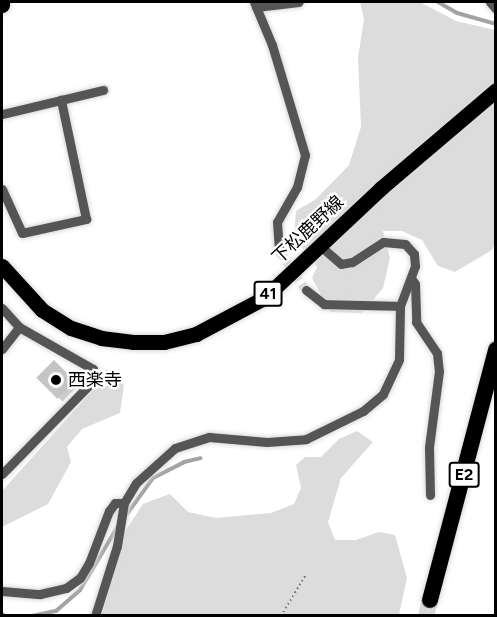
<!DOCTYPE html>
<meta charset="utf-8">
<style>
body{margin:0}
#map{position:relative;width:497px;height:617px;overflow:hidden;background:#fff;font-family:Figtree,"Noto Sans JP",sans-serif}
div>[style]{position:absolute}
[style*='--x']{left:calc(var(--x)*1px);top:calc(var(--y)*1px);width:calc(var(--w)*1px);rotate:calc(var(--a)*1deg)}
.green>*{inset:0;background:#dcdcdc}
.shadow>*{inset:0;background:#0003;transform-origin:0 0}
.stream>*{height:4px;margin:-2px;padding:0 2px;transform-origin:2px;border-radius:2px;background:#a3a3a3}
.building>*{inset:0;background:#c4c4c4;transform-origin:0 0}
.street-tunnel>*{height:9px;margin-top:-4.5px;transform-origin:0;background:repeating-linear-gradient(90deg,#d9d9d9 0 9px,transparent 0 13.5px)}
.highway-tunnel>*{height:16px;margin-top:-8px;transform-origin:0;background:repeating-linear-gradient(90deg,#d9d9d9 0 16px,transparent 0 24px)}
.path>*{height:2px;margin-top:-1px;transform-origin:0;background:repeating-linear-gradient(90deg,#777 0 1.5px,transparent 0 4.5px)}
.roads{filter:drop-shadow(0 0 2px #dbdbdb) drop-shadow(0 0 2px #dbdbdb)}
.street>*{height:9px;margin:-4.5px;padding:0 4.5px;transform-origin:4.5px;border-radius:4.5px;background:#555}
.primary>*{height:15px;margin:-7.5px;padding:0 7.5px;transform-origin:7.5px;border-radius:7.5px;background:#000}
.highway>*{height:16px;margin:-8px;padding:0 8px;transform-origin:8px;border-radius:8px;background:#000}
.dots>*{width:16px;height:16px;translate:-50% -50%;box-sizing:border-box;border:3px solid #fff;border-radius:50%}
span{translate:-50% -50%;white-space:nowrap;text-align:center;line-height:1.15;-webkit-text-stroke:4.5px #fff;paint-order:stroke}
.shield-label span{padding:2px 4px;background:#fff;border:2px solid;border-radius:4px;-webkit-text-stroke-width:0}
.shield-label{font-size:16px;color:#000;font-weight:700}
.street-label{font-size:18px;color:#000}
.poi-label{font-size:18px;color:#000}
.left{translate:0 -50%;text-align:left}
.frame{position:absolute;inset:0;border:3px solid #000;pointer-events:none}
</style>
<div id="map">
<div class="green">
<div style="clip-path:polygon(360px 2px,420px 2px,456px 21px,495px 30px,496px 240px,492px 250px,455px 272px,438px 266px,422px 240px,402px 231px,383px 231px,390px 258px,383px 288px,362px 313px,330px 312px,312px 278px,317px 267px,294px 237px,296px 211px,316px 199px,349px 165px,361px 127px,358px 58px,364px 19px)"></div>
<div style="clip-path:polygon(106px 369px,124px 385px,120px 413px,82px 429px,67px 447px,71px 462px,48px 504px,2px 527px,2px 491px,93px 390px)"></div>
<div style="clip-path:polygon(357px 431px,373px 442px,341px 478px,328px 522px,335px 540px,356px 540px,379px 532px,395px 535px,407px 578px,399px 615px,102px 616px,124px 533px,143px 504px,170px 494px,188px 512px,216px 518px,271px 513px,294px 504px,301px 488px,296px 465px,305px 457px,321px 457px,339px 439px)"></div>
</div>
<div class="shadow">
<div style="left:54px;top:362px;width:34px;height:22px;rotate:45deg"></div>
</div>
<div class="stream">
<div style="--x:438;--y:2;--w:22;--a:30"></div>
<div style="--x:457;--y:13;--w:41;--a:15.8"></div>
<div style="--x:124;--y:518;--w:49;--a:-54.1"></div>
<div style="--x:153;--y:478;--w:35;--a:-27"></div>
<div style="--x:184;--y:462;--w:17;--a:-13"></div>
<div style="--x:2;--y:614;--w:4;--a:34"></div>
<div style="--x:32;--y:616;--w:25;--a:-12"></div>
<div style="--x:56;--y:611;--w:32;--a:-41"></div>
<div style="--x:80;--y:590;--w:74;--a:-59.3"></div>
</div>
<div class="building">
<div style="left:54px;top:360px;width:30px;height:25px;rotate:45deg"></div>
</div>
<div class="street-tunnel">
<div style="--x:279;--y:250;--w:48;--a:56"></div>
</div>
<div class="highway-tunnel">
<div style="--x:426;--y:616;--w:16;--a:-76"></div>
</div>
<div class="path">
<div style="--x:281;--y:616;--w:47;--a:-59"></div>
</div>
<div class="roads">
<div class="street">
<div style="--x:254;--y:2;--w:47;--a:67.3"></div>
<div style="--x:272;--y:45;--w:115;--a:73.3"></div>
<div style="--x:305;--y:155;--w:33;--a:104"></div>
<div style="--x:297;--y:187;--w:40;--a:119.7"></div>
<div style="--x:277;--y:222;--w:28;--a:86"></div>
<div style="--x:490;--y:2;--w:9;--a:49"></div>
<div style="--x:256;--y:7;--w:43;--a:-6.6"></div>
<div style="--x:2;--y:114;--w:104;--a:-13.4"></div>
<div style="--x:2;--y:189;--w:48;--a:65.6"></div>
<div style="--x:22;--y:233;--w:66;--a:-12.3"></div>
<div style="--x:86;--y:219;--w:122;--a:-101.9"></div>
<div style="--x:411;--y:278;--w:7;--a:56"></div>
<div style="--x:415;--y:284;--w:38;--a:88"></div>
<div style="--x:416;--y:322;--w:37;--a:56"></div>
<div style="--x:437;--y:353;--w:18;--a:84"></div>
<div style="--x:439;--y:371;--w:77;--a:97.5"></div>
<div style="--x:429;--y:447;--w:48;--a:88.8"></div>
<div style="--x:306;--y:290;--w:23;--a:38"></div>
<div style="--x:324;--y:304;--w:76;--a:1.5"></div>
<div style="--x:2;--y:308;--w:25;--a:48"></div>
<div style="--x:2;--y:349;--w:28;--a:-52"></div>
<div style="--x:19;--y:327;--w:85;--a:29.6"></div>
<div style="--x:93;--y:369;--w:12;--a:90"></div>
<div style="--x:93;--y:381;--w:130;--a:134.4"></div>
<div style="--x:2;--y:591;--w:38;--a:5"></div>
<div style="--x:40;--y:594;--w:27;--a:-13"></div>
<div style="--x:66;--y:588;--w:17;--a:-36"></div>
<div style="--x:80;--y:578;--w:17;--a:-59"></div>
<div style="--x:89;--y:563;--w:56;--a:-69"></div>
<div style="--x:109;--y:511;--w:10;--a:-53"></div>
<div style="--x:115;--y:503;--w:9;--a:0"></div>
<div style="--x:95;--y:616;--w:73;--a:-72.6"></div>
<div style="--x:117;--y:546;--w:44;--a:-80.8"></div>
<div style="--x:124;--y:503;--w:23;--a:-59"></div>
<div style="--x:136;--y:483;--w:52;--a:-41.9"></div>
<div style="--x:175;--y:448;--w:36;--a:-18"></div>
<div style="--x:209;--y:437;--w:58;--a:4.9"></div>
<div style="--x:267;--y:442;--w:39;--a:-4"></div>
<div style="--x:306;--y:439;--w:64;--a:-26.2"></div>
<div style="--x:363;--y:411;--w:26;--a:-40"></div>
<div style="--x:383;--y:394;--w:38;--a:-65"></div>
<div style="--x:399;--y:359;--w:53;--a:-88.9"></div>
<div style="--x:400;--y:306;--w:43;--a:-69.4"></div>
<div style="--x:415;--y:266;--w:12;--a:-95"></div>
<div style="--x:414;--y:254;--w:13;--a:-132"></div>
<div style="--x:405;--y:244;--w:22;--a:-175"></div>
<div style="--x:383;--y:242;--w:37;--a:147"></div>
<div style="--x:352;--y:262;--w:11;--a:170"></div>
<div style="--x:341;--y:264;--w:28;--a:-139"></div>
</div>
<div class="primary">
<div style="--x:2;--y:5;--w:3;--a:-90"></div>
<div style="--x:2;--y:266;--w:59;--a:47.7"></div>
<div style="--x:42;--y:310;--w:34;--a:32"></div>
<div style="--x:71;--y:328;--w:32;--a:18"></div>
<div style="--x:101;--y:338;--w:32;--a:7"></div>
<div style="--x:133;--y:342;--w:31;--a:0"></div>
<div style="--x:164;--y:342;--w:33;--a:-14"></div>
<div style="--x:196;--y:334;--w:77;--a:-27.9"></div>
<div style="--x:264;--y:298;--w:161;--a:-43.2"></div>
<div style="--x:381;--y:188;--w:151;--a:-40.4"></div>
</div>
<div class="highway">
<div style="--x:430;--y:600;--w:259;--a:-75.2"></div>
</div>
</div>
<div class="dots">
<div style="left:56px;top:380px;background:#000"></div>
</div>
<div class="shield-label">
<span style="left:268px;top:294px">41</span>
<span style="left:464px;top:475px">E2</span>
</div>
<div class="street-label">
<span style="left:308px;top:230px;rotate:-43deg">下松鹿野線</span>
</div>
<div class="poi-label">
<span class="left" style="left:68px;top:380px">西楽寺</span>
</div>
<div class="frame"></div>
</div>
